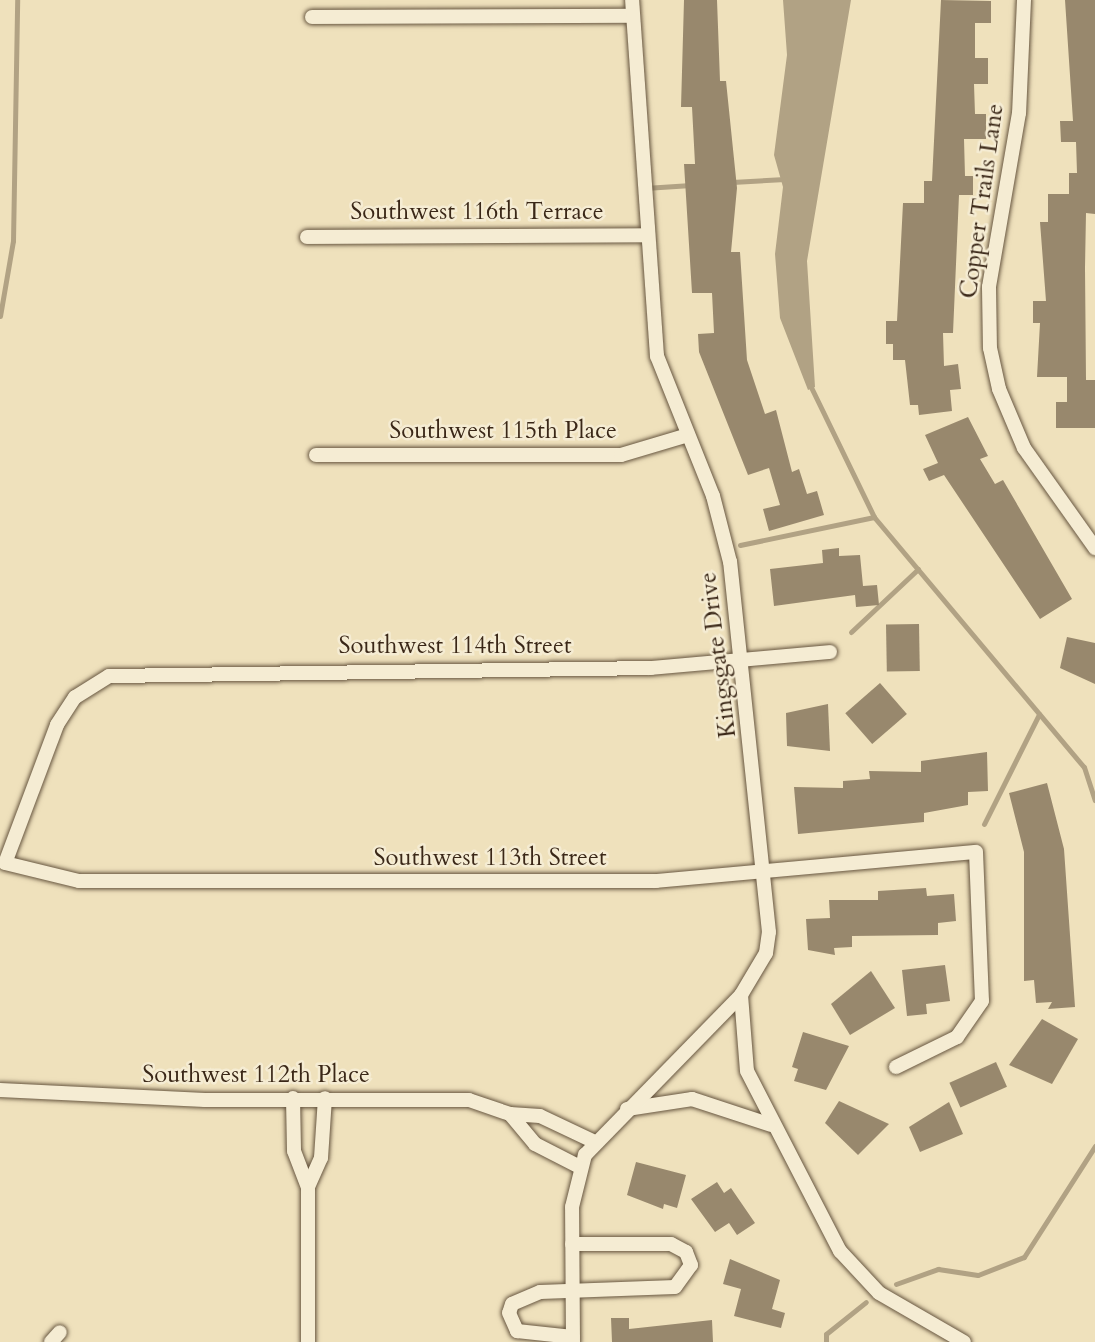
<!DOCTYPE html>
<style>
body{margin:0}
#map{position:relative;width:1095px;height:1342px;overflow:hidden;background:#efe1bc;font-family:Cardo,serif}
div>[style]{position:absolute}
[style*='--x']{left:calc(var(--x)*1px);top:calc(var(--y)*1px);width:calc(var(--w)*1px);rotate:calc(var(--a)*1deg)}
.water>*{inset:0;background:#b1a284}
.stream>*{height:5px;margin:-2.5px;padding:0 2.5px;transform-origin:2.5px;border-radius:2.5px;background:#b1a284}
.building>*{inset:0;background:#98886d;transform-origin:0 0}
.roads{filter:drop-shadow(0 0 2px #675640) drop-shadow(0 0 2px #675640)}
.street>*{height:14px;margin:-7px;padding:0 7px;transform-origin:7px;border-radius:7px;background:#f5ecd3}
span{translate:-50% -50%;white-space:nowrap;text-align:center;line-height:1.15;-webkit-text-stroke:5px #f5ecd3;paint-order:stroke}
.street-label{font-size:24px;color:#3a2717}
</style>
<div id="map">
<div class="water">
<div style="clip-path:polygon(783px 0,851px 0,807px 261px,815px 387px,808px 390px,780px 318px,775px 254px,783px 187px,774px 155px,787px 55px)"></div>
</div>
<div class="stream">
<div style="--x:732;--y:182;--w:53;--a:-3.2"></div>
<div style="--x:645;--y:188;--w:46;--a:-3.7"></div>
<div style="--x:0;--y:316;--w:76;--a:-80.2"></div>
<div style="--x:13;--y:241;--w:241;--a:-89"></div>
<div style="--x:809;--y:383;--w:149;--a:64.1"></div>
<div style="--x:874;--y:517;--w:326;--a:50"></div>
<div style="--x:1084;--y:767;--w:35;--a:72"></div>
<div style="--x:740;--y:545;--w:137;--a:-11.8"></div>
<div style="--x:851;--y:632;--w:92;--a:-43.2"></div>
<div style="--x:984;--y:824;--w:123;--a:-63.4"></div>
<div style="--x:896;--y:1284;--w:45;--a:-19.7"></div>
<div style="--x:938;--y:1269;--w:40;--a:8.5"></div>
<div style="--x:978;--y:1275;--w:49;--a:-21.4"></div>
<div style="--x:1024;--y:1257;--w:132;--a:-57.4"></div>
<div style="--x:826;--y:1342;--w:8;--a:-90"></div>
<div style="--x:826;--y:1334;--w:51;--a:-38.7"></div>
</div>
<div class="building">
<div style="clip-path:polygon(684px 0,717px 0,720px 81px,726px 81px,737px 188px,731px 252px,740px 252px,747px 360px,765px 414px,776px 410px,792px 472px,799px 469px,807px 494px,817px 491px,824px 515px,769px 531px,763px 509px,780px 505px,769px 468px,748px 475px,699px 352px,698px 334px,714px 333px,712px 293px,692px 293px,684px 164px,695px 164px,692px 107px,681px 107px)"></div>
<div style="clip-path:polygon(941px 0,991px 1px,991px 23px,975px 23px,975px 58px,988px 58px,988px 84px,974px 84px,975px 114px,986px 114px,986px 139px,964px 139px,965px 176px,973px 176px,973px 195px,959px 195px,953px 333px,943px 333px,944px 366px,958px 364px,961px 389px,950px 390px,952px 411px,919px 415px,918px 405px,910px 405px,905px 360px,893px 360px,893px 344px,886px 344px,886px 321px,897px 321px,903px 203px,924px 203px,924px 181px,932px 181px)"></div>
<div style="clip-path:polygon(1065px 0,1095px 0,1095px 214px,1086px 213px,1085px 268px,1086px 380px,1095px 380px,1095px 428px,1056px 428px,1056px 402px,1067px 402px,1067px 377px,1037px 377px,1040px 323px,1033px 323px,1033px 301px,1046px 301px,1040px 222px,1048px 222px,1048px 194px,1069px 194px,1069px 173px,1077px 173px,1076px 142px,1061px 142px,1060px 121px,1073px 121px)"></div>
<div style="clip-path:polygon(968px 417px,988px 456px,980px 459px,995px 484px,1003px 480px,1072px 599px,1040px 619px,944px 475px,929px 481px,923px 469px,938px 463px,925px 435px)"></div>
<div style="clip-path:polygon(839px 548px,839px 556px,860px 555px,863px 586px,877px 585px,879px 605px,856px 607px,855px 595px,774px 606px,770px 569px,823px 563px,822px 550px)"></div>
<div style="left:919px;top:624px;width:47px;height:33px;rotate:89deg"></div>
<div style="clip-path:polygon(1067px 637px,1095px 643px,1095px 684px,1060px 668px)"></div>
<div style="left:880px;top:683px;width:41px;height:46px;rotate:49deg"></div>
<div style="clip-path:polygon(828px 704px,830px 751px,787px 746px,786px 713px)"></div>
<div style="clip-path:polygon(987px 752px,988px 791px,968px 792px,968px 805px,924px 813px,924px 822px,798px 834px,794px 787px,843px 788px,843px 781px,870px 779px,869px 771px,921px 772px,921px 761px)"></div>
<div style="clip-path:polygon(1047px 783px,1064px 849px,1075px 1007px,1048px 1009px,1052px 1002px,1036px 1003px,1034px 980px,1024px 981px,1024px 852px,1009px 793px)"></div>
<div style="clip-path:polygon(926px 888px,927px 896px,954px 894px,956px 921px,938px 923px,938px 935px,852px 936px,852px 947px,834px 948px,835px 955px,808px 950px,806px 919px,830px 918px,829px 900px,878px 900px,878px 891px)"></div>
<div style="clip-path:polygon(945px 965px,950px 1001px,926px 1004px,927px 1014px,907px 1016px,902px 970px)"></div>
<div style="clip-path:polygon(871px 971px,895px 1008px,850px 1035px,831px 1004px)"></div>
<div style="clip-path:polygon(1042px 1019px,1078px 1039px,1052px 1084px,1009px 1065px)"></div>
<div style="clip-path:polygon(803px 1032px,849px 1046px,826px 1090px,794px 1081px,798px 1069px,792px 1067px)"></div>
<div style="left:996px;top:1062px;width:27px;height:51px;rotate:66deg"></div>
<div style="clip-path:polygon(839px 1101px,889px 1124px,858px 1155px,825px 1123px)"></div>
<div style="clip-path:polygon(949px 1102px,963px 1134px,920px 1152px,909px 1127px)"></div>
<div style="clip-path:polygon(636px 1162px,686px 1175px,677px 1208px,664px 1204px,663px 1209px,627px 1195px)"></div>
<div style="clip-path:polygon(717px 1182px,724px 1193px,731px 1188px,755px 1223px,737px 1235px,729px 1223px,715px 1232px,691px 1199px)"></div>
<div style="clip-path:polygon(730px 1259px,780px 1280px,772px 1309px,785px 1313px,781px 1328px,734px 1316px,741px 1289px,723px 1284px)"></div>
<div style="clip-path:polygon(611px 1318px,629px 1318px,629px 1329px,712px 1320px,713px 1342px,612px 1342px)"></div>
</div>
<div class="roads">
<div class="street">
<div style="--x:1024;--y:0;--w:113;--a:92.5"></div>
<div style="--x:1019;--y:113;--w:177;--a:99.8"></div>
<div style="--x:989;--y:287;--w:61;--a:89.1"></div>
<div style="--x:990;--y:348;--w:42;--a:77.6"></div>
<div style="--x:999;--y:389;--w:64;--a:67"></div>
<div style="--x:1024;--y:448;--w:123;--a:54.6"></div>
<div style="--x:312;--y:17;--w:321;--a:-0.2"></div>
<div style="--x:307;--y:237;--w:341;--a:-0.3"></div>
<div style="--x:316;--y:455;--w:305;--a:0"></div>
<div style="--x:621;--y:455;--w:70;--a:-16.6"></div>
<div style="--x:830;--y:652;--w:180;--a:174.9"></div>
<div style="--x:651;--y:668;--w:542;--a:179.15"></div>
<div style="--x:109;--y:676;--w:40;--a:148"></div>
<div style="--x:75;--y:697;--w:33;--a:123"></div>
<div style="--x:57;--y:725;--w:147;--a:110.6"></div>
<div style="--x:5;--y:863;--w:76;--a:13.7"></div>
<div style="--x:79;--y:881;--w:577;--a:0"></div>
<div style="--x:656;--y:881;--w:321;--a:-5.2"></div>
<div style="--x:976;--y:852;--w:149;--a:87.7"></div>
<div style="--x:982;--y:1001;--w:44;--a:124.8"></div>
<div style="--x:957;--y:1037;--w:68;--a:153.8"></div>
<div style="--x:741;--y:995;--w:76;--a:85.5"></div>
<div style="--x:747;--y:1071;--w:203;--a:62.7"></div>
<div style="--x:840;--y:1251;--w:57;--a:47.1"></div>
<div style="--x:879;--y:1293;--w:98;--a:30"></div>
<div style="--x:0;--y:1090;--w:205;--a:2.8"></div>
<div style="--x:205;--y:1100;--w:264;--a:0"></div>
<div style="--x:469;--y:1100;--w:43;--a:18.9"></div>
<div style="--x:510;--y:1114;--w:39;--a:50"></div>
<div style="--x:535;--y:1144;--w:51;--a:27.1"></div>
<div style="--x:293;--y:1098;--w:53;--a:88.9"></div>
<div style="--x:294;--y:1151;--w:39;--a:69"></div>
<div style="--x:627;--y:1109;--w:66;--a:-8.7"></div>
<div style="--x:692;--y:1099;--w:83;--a:18.2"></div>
<div style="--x:510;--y:1114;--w:30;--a:4"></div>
<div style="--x:540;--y:1116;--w:59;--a:25.3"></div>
<div style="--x:572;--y:1244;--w:99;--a:0"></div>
<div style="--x:671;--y:1244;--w:17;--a:28"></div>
<div style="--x:686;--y:1252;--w:14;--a:69"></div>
<div style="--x:691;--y:1265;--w:27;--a:126"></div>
<div style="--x:675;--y:1287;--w:135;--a:177.9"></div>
<div style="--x:540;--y:1292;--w:30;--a:157"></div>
<div style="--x:512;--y:1304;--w:9;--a:108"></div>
<div style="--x:509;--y:1313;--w:20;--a:66"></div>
<div style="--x:517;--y:1331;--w:56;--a:6.1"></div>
<div style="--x:51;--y:1342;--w:13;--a:-48"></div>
<div style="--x:308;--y:1342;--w:155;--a:-90"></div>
<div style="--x:308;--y:1187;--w:32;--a:-66"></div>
<div style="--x:321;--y:1158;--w:60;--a:-86.2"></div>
<div style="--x:573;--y:1342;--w:135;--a:-90.4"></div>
<div style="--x:572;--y:1207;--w:54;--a:-76"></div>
<div style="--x:585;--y:1155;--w:223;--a:-45.7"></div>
<div style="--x:741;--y:995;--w:49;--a:-59.2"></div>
<div style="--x:766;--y:953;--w:21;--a:-82"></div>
<div style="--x:769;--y:932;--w:372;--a:-96"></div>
<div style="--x:730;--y:562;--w:68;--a:-104.4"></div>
<div style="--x:713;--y:496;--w:151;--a:-111.8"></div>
<div style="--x:657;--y:356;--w:357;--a:-94"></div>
</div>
</div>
<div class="street-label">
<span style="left:982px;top:201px;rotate:-82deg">Copper Trails Lane</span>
<span style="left:477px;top:212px">Southwest 116th Terrace</span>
<span style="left:503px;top:431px">Southwest 115th Place</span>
<span style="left:455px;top:646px">Southwest 114th Street</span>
<span style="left:718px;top:655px;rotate:-97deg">Kingsgate Drive</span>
<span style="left:490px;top:858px">Southwest 113th Street</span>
<span style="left:256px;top:1075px">Southwest 112th Place</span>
</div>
</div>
